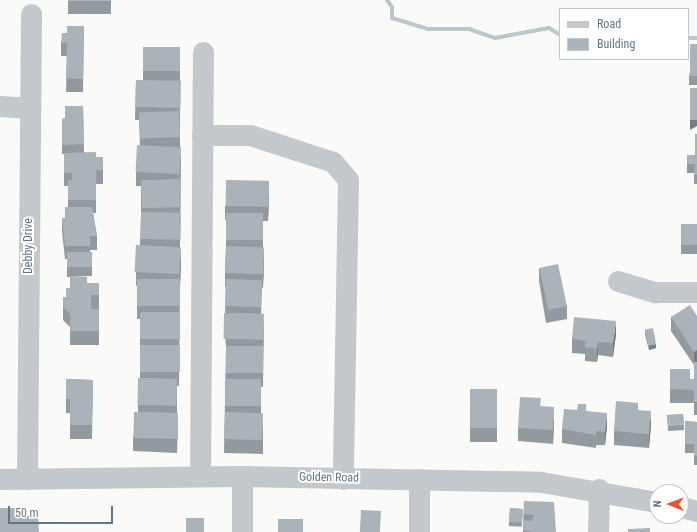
<!DOCTYPE html>
<style>
body{margin:0}
#map{position:relative;width:697px;height:532px;overflow:hidden;background:#fafaf8;font-family:"Roboto Condensed",sans-serif}
div>[style]{position:absolute}
[style*='--x']{left:calc(var(--x)*1px);top:calc(var(--y)*1px);width:calc(var(--w)*1px);rotate:calc(var(--a)*1deg)}
.stream>*{height:4px;margin:-2px;padding:0 2px;transform-origin:2px;border-radius:2px;background:#bbc7cb}
.minor>*{height:21px;margin:-10.5px;padding:0 10.5px;transform-origin:10.5px;border-radius:10.5px;background:#c3c8cc}
.wall>*{inset:0;background:#929a9f;transform-origin:0 0}
.shaded-wall>*{inset:0;background:#777d82}
.building>*{inset:0;background:#aab3b9;transform-origin:0 0}
span{translate:-50% -50%;white-space:nowrap;text-align:center;line-height:1.15;-webkit-text-stroke:4px #fff;paint-order:stroke}
.street-label{font-size:12px;color:#657683}
.legend{position:absolute;left:559px;top:8px;width:130px;height:52px;box-sizing:border-box;background:#fff;border:1px solid #c1c8cd;margin:0;padding:5px 7px;list-style:none;font-size:12px;color:#657683}
.legend li{display:flex;align-items:center;gap:8px;height:20px}
.legend b{width:20px;border:1px solid #c1c8cd}
.north{position:absolute;left:649px;top:484px;width:40px;height:40px;box-sizing:border-box;background:#fff;border:1px solid #c1c8cd;border-radius:50%;rotate:271deg;font-size:11px;font-weight:700;line-height:16px;text-align:center;color:#657683}
.north::after{content:'';display:block;margin:auto;width:14px;height:18px;background:#e4572e;clip-path:polygon(50% 0,100% 100%,50% 72%,0 100%)}
.scale{position:absolute;left:8px;top:506px;width:105px;height:18px;box-sizing:border-box;border:2px solid #657683;border-top:0;padding-left:5px;font-size:12px;line-height:14px;white-space:nowrap;color:#657683;-webkit-text-stroke:3px #fff;paint-order:stroke}
</style>
<div id="map">
<div class="stream">
<div style="--x:387;--y:0;--w:9;--a:54"></div>
<div style="--x:392;--y:7;--w:11;--a:90"></div>
<div style="--x:392;--y:18;--w:38;--a:17"></div>
<div style="--x:428;--y:29;--w:41;--a:0"></div>
<div style="--x:469;--y:29;--w:28;--a:19"></div>
<div style="--x:495;--y:38;--w:55;--a:-10.5"></div>
<div style="--x:549;--y:28;--w:13;--a:32"></div>
<div style="--x:688;--y:38;--w:9;--a:0"></div>
</div>
<div class="minor">
<div style="--x:0;--y:106;--w:30;--a:4"></div>
<div style="--x:202;--y:135;--w:48;--a:0"></div>
<div style="--x:250;--y:135;--w:87;--a:18"></div>
<div style="--x:333;--y:162;--w:23;--a:50"></div>
<div style="--x:348;--y:180;--w:299;--a:91"></div>
<div style="--x:618;--y:281;--w:39;--a:17"></div>
<div style="--x:655;--y:292;--w:42;--a:0"></div>
<div style="--x:200;--y:476;--w:424;--a:-89.6"></div>
<div style="--x:0;--y:479;--w:242;--a:-0.7"></div>
<div style="--x:242;--y:476;--w:299;--a:1.1"></div>
<div style="--x:541;--y:482;--w:118;--a:9.8"></div>
<div style="--x:27;--y:479;--w:465;--a:-89.5"></div>
<div style="--x:681;--y:507;--w:16;--a:14"></div>
<div style="--x:242;--y:532;--w:56;--a:-90"></div>
<div style="--x:419;--y:532;--w:53;--a:-90"></div>
<div style="--x:598;--y:532;--w:43;--a:-88.7"></div>
</div>
<div class="wall">
<div style="left:68px;top:0;width:43px;height:14px"></div>
<div style="clip-path:polygon(84px 26px,83px 92px,66px 92px,67px 56px,61px 56px,61px 43px,67px 33px)"></div>
<div style="clip-path:polygon(697px 44px,697px 85px,689px 85px,689px 76px)"></div>
<div style="clip-path:polygon(143px 47px,180px 47px,180px 146px,181px 160px,180px 247px,181px 260px,180px 287px,179px 386px,177px 386px,177px 413px,178px 426px,177px 453px,133px 451px,133px 438px,138px 412px,138px 378px,140px 378px,140px 319px,137px 319px,137px 286px,136px 285px,136px 272px,140px 245px,141px 217px,141px 186px,136px 186px,136px 172px,140px 145px,139px 120px,135px 120px,136px 80px,143px 80px)"></div>
<div style="clip-path:polygon(83px 106px,84px 152px,96px 157px,103px 157px,103px 184px,96px 184px,96px 213px,93px 213px,97px 236px,97px 250px,90px 250px,90px 253px,92px 252px,92px 276px,67px 277px,67px 259px,65px 259px,62px 231px,62px 218px,65px 218px,68px 207px,68px 186px,64px 186px,64px 154px,62px 154px,62px 119px,65px 118px)"></div>
<div style="clip-path:polygon(697px 134px,697px 184px,694px 184px,694px 173px,687px 173px,687px 155px,695px 155px)"></div>
<div style="clip-path:polygon(269px 194px,268px 221px,263px 221px,263px 247px,264px 260px,263px 288px,262px 288px,261px 314px,264px 327px,263px 387px,261px 387px,261px 413px,263px 426px,263px 454px,224px 453px,226px 346px,224px 326px,224px 313px,225px 313px,226px 287px,225px 287px,225px 273px,226px 246px,226px 220px,225px 220px,225px 206px)"></div>
<div style="left:681px;top:224px;width:16px;height:30px"></div>
<div style="clip-path:polygon(539px 268px,567px 306px,567px 319px,546px 323px,539px 281px)"></div>
<div style="clip-path:polygon(87px 283px,99px 283px,99px 309px,91px 309px,99px 309px,99px 345px,70px 345px,70px 327px,63px 320px,63px 297px,66px 297px,70px 288px)"></div>
<div style="clip-path:polygon(697px 316px,697px 415px,694px 415px,694px 403px,670px 403px,670px 369px,690px 379px,694px 379px,694px 365px,671px 331px,671px 317px)"></div>
<div style="clip-path:polygon(645px 330px,656px 348px,649px 350px,645px 335px)"></div>
<div style="clip-path:polygon(616px 334px,613px 357px,598px 355px,597px 362px,585px 361px,585px 354px,572px 353px,572px 339px)"></div>
<div style="clip-path:polygon(66px 379px,93px 380px,92px 439px,70px 439px,70px 413px,66px 413px)"></div>
<div style="left:470px;top:389px;width:27px;height:53px"></div>
<div style="clip-path:polygon(541px 406px,554px 420px,553px 444px,518px 441px,518px 428px)"></div>
<div style="clip-path:polygon(638px 410px,651px 425px,649px 448px,614px 445px,614px 431px)"></div>
<div style="clip-path:polygon(586px 411px,607px 426px,605px 445px,596px 445px,596px 448px,562px 443px,562px 429px)"></div>
<div style="left:683px;top:414px;width:16px;height:16px;rotate:86deg"></div>
<div style="clip-path:polygon(685px 421px,697px 422px,697px 465px,694px 465px,694px 453px,685px 453px)"></div>
<div style="clip-path:polygon(524px 501px,556px 532px,523px 532px)"></div>
<div style="left:510px;top:508px;width:13px;height:18px;rotate:4deg"></div>
</div>
<div class="shaded-wall">
<div style="clip-path:polygon(697px 117px,697px 126px,690px 130px,690px 120px)"></div>
<div style="clip-path:polygon(269px 181px,269px 194px,268px 221px,268px 208px)"></div>
<div style="clip-path:polygon(181px 247px,181px 260px,180px 287px,180px 273px)"></div>
<div style="clip-path:polygon(264px 247px,264px 260px,263px 288px,263px 275px)"></div>
<div style="clip-path:polygon(616px 321px,616px 334px,613px 357px,613px 343px)"></div>
<div style="clip-path:polygon(598px 342px,598px 355px,597px 362px,597px 349px)"></div>
<div style="clip-path:polygon(656px 344px,656px 348px,649px 350px,649px 346px)"></div>
<div style="clip-path:polygon(697px 350px,697px 363px,694px 365px,694px 352px)"></div>
<div style="clip-path:polygon(554px 407px,554px 420px,553px 444px,553px 430px)"></div>
<div style="clip-path:polygon(651px 411px,651px 425px,649px 448px,649px 434px)"></div>
<div style="clip-path:polygon(607px 413px,607px 426px,605px 445px,605px 432px)"></div>
</div>
<div class="building">
<div style="left:68px;top:0;width:43px;height:1px"></div>
<div style="clip-path:polygon(67px 26px,84px 26px,83px 79px,66px 78px,67px 43px,61px 43px,62px 33px,67px 33px)"></div>
<div style="left:690px;top:44px;width:7px;height:32px"></div>
<div style="left:143px;top:47px;width:37px;height:24px"></div>
<div style="left:136px;top:80px;width:45px;height:27px;rotate:1deg"></div>
<div style="left:690px;top:88px;width:7px;height:32px"></div>
<div style="clip-path:polygon(65px 106px,83px 106px,84px 144px,62px 145px,62px 119px,65px 118px)"></div>
<div style="left:179px;top:111px;width:26px;height:40px;rotate:88deg"></div>
<div style="clip-path:polygon(695px 134px,697px 134px,697px 175px,694px 175px,695px 164px,687px 164px,687px 155px,695px 155px)"></div>
<div style="left:137px;top:145px;width:44px;height:27px;rotate:3deg"></div>
<div style="clip-path:polygon(96px 152px,96px 157px,103px 157px,103px 170px,96px 170px,96px 200px,68px 200px,68px 180px,72px 180px,72px 173px,64px 173px,64px 153px)"></div>
<div style="left:180px;top:179px;width:28px;height:39px;rotate:88deg"></div>
<div style="left:226px;top:180px;width:43px;height:26px;rotate:1deg"></div>
<div style="clip-path:polygon(65px 207px,92px 207px,97px 236px,90px 236px,90px 246px,65px 246px,62px 218px,65px 218px)"></div>
<div style="left:141px;top:212px;width:40px;height:27px;rotate:1deg"></div>
<div style="left:226px;top:213px;width:37px;height:27px"></div>
<div style="left:681px;top:224px;width:16px;height:21px"></div>
<div style="left:136px;top:245px;width:45px;height:27px;rotate:3deg"></div>
<div style="left:226px;top:246px;width:38px;height:27px;rotate:2deg"></div>
<div style="left:92px;top:252px;width:15px;height:25px;rotate:90deg"></div>
<div style="left:558px;top:264px;width:43px;height:19px;rotate:78deg"></div>
<div style="clip-path:polygon(70px 277px,87px 277px,87px 283px,99px 283px,99px 295px,91px 295px,91px 309px,99px 309px,99px 331px,70px 331px,70px 314px,63px 307px,63px 297px,66px 297px,66px 288px,70px 288px)"></div>
<div style="left:137px;top:279px;width:43px;height:27px"></div>
<div style="left:226px;top:279px;width:36px;height:27px;rotate:2deg"></div>
<div style="clip-path:polygon(690px 305px,697px 316px,697px 350px,694px 352px,671px 317px)"></div>
<div style="left:140px;top:312px;width:40px;height:27px"></div>
<div style="left:224px;top:313px;width:40px;height:26px;rotate:1deg"></div>
<div style="clip-path:polygon(574px 317px,616px 321px,613px 343px,598px 342px,597px 349px,585px 347px,586px 341px,572px 339px)"></div>
<div style="left:653px;top:328px;width:16px;height:8px;rotate:79deg"></div>
<div style="left:140px;top:345px;width:40px;height:27px"></div>
<div style="left:226px;top:346px;width:37px;height:27px"></div>
<div style="clip-path:polygon(694px 362px,697px 362px,697px 402px,694px 402px,694px 390px,670px 389px,670px 369px,690px 369px,690px 379px,694px 379px)"></div>
<div style="left:138px;top:378px;width:39px;height:27px;rotate:1deg"></div>
<div style="clip-path:polygon(66px 379px,93px 380px,92px 425px,70px 425px,70px 399px,66px 399px)"></div>
<div style="left:225px;top:379px;width:36px;height:27px"></div>
<div style="left:470px;top:389px;width:27px;height:39px"></div>
<div style="clip-path:polygon(520px 397px,541px 398px,540px 406px,554px 407px,553px 430px,518px 428px)"></div>
<div style="clip-path:polygon(616px 401px,638px 403px,638px 410px,651px 411px,649px 434px,614px 431px)"></div>
<div style="clip-path:polygon(578px 404px,586px 404px,586px 411px,607px 413px,605px 432px,596px 431px,596px 435px,562px 429px,564px 409px,577px 410px)"></div>
<div style="left:134px;top:412px;width:44px;height:26px;rotate:1deg"></div>
<div style="left:225px;top:412px;width:38px;height:27px;rotate:2deg"></div>
<div style="left:683px;top:414px;width:11px;height:16px;rotate:85deg"></div>
<div style="clip-path:polygon(685px 421px,697px 422px,697px 456px,694px 456px,694px 444px,685px 444px)"></div>
<div style="clip-path:polygon(524px 501px,554px 502px,556px 532px,533px 532px,523px 530px,523px 520px,532px 521px,534px 515px,524px 514px)"></div>
<div style="clip-path:polygon(0 508px,15px 508px,15px 516px,38px 515px,39px 532px,0 532px)"></div>
<div style="left:510px;top:508px;width:13px;height:14px;rotate:4deg"></div>
<div style="left:361px;top:510px;width:20px;height:22px;rotate:3deg"></div>
<div style="left:186px;top:518px;width:18px;height:14px"></div>
<div style="left:303px;top:519px;width:13px;height:25px;rotate:90deg"></div>
<div style="clip-path:polygon(650px 528px,650px 532px,628px 532px,628px 529px)"></div>
</div>
<div class="street-label">
<span style="left:29px;top:246px;rotate:-90deg">Debby Drive</span>
<span style="left:329px;top:478px;rotate:1deg">Golden Road</span>
</div>
<ul class="legend">
<li><b style="height:5px;background:#c3c8cc"></b>Road</li>
<li><b style="height:11px;background:#aab3b9"></b>Building</li>
</ul>
<div class="north">N</div>
<div class="scale">50 m</div>
</div>
